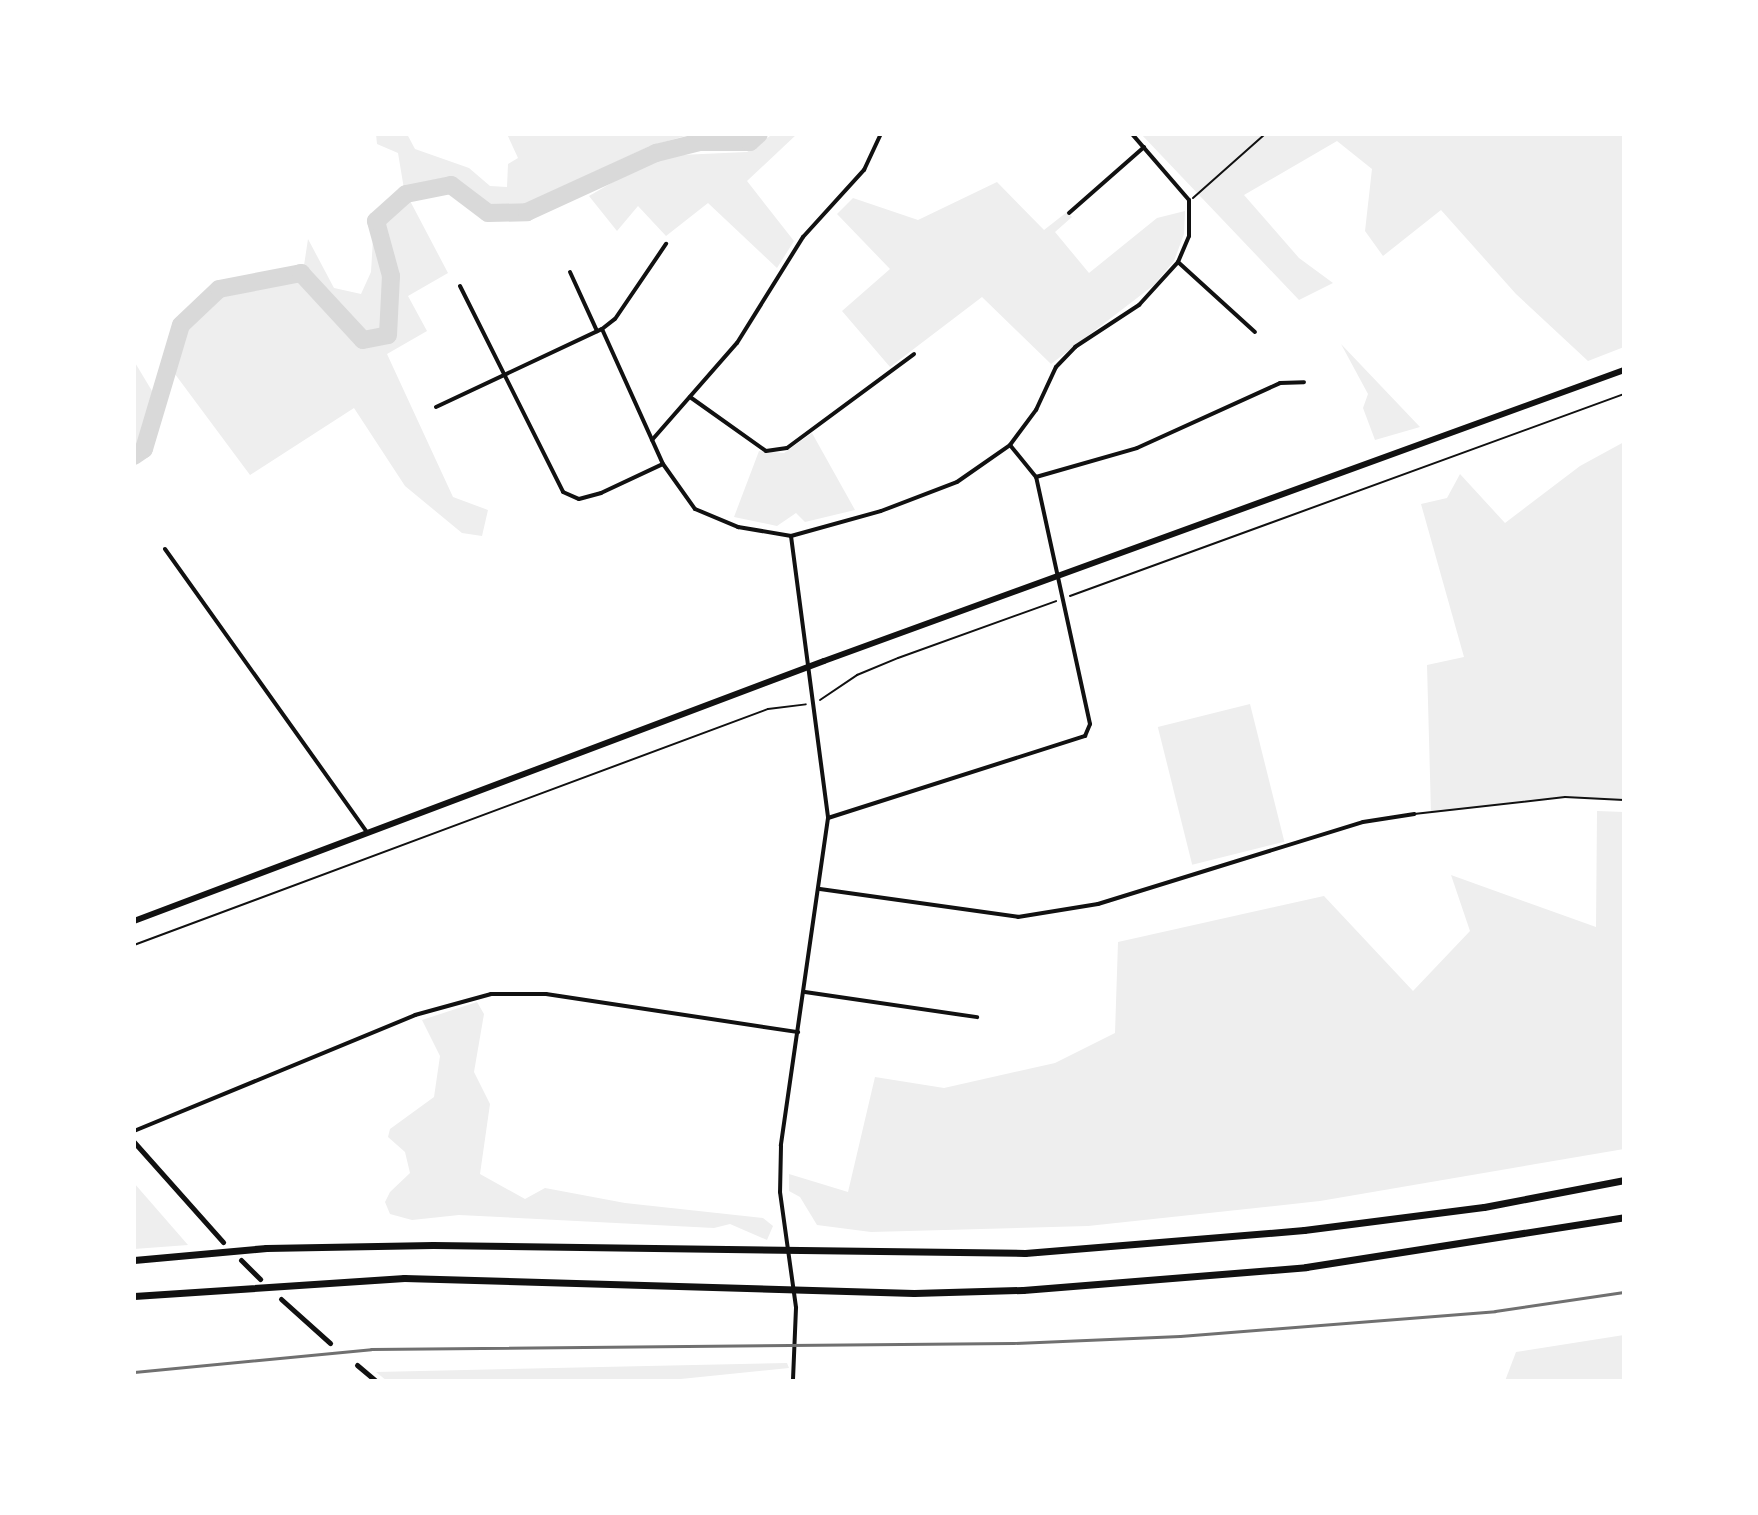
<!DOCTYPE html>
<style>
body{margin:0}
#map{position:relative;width:1758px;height:1515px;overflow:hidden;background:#fff;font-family:Overpass,sans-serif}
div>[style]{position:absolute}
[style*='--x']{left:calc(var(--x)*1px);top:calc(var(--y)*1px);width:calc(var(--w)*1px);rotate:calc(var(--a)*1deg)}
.green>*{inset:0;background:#eee;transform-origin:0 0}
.river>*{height:18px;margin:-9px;padding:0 9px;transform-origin:9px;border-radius:9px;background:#d9d9d9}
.path>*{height:2px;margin:-1px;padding:0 1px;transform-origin:1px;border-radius:1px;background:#111}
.service>*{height:2px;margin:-1px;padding:0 1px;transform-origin:1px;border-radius:1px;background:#111}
.minor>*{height:4px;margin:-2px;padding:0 2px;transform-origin:2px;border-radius:2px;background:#111}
.tertiary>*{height:5px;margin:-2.5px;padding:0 2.5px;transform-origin:2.5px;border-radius:2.5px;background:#111}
.secondary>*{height:6px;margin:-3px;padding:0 3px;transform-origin:3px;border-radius:3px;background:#111}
.motorway>*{height:7px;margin:-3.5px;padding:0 3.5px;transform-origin:3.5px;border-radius:3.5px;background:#111}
.rail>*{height:3px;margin:-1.5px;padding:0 1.5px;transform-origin:1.5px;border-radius:1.5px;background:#707070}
span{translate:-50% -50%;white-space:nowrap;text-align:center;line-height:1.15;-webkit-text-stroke:6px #fff;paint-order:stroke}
.frame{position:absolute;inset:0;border:136px solid #fff;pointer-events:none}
</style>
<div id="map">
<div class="green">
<div style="clip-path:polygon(376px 134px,407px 134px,415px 149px,469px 168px,490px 186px,507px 187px,508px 164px,518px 158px,507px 134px,692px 134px,650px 146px,525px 204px,489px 208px,450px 180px,404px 189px,398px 153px,377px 144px)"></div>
<div style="clip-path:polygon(773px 134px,797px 134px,747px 181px,794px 241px,777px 268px,708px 203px,666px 236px,638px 206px,617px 231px,589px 196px,658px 156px,747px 152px)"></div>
<div style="clip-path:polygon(1141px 134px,1624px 134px,1624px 347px,1588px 361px,1516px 294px,1441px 210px,1383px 256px,1365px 231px,1372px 169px,1337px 141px,1244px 195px,1299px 258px,1333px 283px,1299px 300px)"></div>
<div style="clip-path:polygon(997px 182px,1044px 230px,1067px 212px,1072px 217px,1055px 232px,1089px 273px,1157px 218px,1185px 211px,1184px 234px,1174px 261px,1154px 285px,1051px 364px,982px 297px,890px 367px,842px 311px,890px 269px,837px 214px,853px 198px,918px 220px)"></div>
<div style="clip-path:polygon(408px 197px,448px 273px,408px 296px,427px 331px,387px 354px,453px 497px,488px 510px,482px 536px,462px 533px,405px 486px,354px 408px,250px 475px,169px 366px,182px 327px,221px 291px,300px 276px,362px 343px,390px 336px,394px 276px,380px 222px)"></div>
<div style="clip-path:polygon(374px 222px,388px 277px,386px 333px,364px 337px,303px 272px,308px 239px,334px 288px,361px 294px,371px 272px)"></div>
<div style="clip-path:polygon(1341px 344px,1420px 427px,1375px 440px,1363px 408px,1368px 394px)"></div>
<div style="clip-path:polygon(134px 361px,158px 401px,142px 447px,134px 454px)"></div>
<div style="clip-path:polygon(812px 433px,855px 510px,805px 522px,796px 513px,777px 526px,734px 517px,759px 451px,784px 453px)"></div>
<div style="clip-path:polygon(1624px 442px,1624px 800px,1565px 797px,1431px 813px,1427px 665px,1464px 657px,1421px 504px,1447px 498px,1460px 474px,1505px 523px,1580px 466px)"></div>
<div style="left:1250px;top:704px;width:142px;height:95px;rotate:76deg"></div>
<div style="clip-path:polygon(1597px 811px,1624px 812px,1624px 1149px,1320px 1201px,1088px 1226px,871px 1232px,817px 1225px,800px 1197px,789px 1191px,789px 1174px,848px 1192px,875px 1077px,944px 1088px,1055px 1063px,1115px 1033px,1118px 942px,1324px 896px,1413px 991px,1470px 931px,1451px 875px,1596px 927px)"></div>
<div style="clip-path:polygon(477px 1002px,484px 1014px,474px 1072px,490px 1104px,480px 1174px,525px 1199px,545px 1188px,625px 1203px,763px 1218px,773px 1226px,767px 1240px,730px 1224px,714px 1228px,459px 1215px,412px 1220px,390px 1214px,385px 1202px,390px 1192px,410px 1173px,405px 1152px,388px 1137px,390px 1129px,434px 1097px,440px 1056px,422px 1020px)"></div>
<div style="clip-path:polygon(134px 1183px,188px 1245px,134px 1249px)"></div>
<div style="clip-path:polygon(1624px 1335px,1624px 1381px,1505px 1381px,1516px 1352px)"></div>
<div style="clip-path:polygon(787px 1363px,789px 1368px,661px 1381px,387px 1381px,376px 1372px)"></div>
</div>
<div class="river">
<div style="--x:134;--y:456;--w:12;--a:-35"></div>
<div style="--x:144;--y:449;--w:129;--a:-73.4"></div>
<div style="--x:181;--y:325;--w:52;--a:-43.5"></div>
<div style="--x:219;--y:289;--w:84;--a:-11"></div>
<div style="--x:301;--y:273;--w:91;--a:47.2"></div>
<div style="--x:363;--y:340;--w:25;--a:-11"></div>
<div style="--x:388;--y:335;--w:59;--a:-87.1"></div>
<div style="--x:391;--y:276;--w:57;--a:-105.3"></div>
<div style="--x:376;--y:221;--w:40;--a:-42"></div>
<div style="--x:406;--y:194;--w:46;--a:-11.3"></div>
<div style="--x:451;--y:185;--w:46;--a:37.1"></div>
<div style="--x:488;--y:213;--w:39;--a:-1"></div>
<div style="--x:527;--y:212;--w:142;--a:-24.6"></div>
<div style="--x:656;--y:153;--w:45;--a:-14"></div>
<div style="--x:700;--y:142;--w:50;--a:0"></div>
<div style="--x:750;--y:142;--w:12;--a:-42"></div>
</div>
<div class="path">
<div style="--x:1193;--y:198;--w:96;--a:-41.6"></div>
<div style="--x:1070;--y:596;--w:590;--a:-20.03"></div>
<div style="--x:820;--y:700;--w:45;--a:-34"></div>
<div style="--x:857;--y:675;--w:44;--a:-22.5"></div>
<div style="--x:898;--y:658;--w:168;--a:-19.8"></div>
<div style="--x:134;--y:945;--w:676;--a:-20.42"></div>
<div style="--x:768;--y:709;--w:38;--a:-7"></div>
</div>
<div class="service">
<div style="--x:1414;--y:814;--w:152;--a:-6.4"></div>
<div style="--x:1565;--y:797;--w:59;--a:2.9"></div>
</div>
<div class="minor">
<div style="--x:1069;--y:213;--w:100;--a:-41.3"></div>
<div style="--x:1178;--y:262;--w:104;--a:42.3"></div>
<div style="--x:570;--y:272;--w:65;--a:65.4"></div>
<div style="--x:460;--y:286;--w:230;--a:63.4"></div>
<div style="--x:563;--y:492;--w:17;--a:24"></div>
<div style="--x:579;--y:499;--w:23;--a:-15"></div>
<div style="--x:601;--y:493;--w:68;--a:-25.1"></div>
<div style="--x:602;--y:329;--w:148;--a:65.7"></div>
<div style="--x:663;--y:464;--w:55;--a:54.6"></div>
<div style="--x:695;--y:509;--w:47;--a:22.7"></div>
<div style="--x:738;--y:527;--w:54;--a:9.6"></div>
<div style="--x:791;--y:536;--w:93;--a:-15.5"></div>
<div style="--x:881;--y:511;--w:81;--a:-20.9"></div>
<div style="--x:957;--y:482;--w:65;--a:-34.9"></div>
<div style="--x:1010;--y:445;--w:44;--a:-53.4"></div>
<div style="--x:1036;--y:410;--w:47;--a:-65.1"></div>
<div style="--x:1056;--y:367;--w:28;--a:-46"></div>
<div style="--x:1075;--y:347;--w:77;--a:-33.3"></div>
<div style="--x:1139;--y:305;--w:58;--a:-47.8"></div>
<div style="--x:1178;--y:262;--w:28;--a:-67"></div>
<div style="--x:1189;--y:236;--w:36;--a:-90"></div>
<div style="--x:1189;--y:200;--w:87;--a:-130.8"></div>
<div style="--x:690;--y:397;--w:93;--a:35.4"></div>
<div style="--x:766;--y:451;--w:21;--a:-8"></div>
<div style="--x:787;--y:448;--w:158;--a:-36.5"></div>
<div style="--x:436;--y:407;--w:183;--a:-25.2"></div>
<div style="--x:602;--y:329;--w:16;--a:-38"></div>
<div style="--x:615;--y:319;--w:91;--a:-55.8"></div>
<div style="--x:652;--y:440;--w:129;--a:-48.8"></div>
<div style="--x:737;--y:343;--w:125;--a:-58.1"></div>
<div style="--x:803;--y:237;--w:91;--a:-47.7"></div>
<div style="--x:864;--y:170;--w:40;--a:-65"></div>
<div style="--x:1036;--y:477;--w:105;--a:-16"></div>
<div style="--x:1137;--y:448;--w:157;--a:-24.4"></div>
<div style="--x:1280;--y:383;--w:24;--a:-2"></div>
<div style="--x:791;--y:536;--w:284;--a:82.5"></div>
<div style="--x:828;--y:818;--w:331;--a:98.2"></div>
<div style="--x:781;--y:1146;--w:46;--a:91.2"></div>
<div style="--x:780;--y:1192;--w:117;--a:82.1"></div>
<div style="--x:796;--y:1308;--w:73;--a:92.4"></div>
<div style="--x:165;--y:549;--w:348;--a:54.5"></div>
<div style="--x:828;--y:818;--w:270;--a:-17.7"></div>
<div style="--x:1085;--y:736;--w:13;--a:-67"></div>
<div style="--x:1090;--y:724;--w:253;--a:-102.3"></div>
<div style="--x:1036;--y:477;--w:41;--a:-129.1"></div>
<div style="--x:820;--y:889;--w:200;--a:8"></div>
<div style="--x:1018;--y:917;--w:81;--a:-9.2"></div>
<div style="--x:1098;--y:904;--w:277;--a:-17.2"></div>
<div style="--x:1363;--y:822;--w:52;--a:-8.9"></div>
<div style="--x:805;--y:992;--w:174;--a:8.3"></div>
<div style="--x:134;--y:1131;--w:304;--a:-22.4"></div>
<div style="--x:415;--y:1015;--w:79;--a:-15.4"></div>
<div style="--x:491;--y:994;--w:55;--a:0"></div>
<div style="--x:546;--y:994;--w:255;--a:8.6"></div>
</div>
<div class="tertiary">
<div style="--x:134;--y:1142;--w:134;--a:48.3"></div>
<div style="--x:241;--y:1260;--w:27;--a:45"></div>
<div style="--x:281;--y:1299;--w:66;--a:41.9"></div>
<div style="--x:357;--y:1365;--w:25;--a:40"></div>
</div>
<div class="secondary">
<div style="--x:134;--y:921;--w:737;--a:-20.65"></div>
<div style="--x:824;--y:661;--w:851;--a:-19.99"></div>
</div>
<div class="motorway">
<div style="--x:134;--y:1260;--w:133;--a:-5.2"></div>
<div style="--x:266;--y:1248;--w:167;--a:-1"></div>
<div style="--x:433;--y:1245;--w:592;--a:0.77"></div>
<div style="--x:1025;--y:1253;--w:280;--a:-4.7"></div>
<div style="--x:1304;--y:1230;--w:181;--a:-7.3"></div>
<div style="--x:1484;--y:1207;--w:143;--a:-10.9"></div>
<div style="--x:134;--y:1296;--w:271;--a:-3.8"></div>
<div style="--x:404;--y:1278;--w:510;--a:1.68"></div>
<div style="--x:914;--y:1293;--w:109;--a:-1.6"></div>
<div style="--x:1023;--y:1290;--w:284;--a:-4.6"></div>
<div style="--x:1306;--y:1267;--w:322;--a:-8.9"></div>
</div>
<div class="rail">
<div style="--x:134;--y:1372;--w:238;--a:-5.5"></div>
<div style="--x:371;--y:1349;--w:642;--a:-0.54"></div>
<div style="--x:1013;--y:1343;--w:167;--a:-2.4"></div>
<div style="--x:1180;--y:1336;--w:316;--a:-4.5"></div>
<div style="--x:1495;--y:1311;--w:130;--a:-8.4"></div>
</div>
<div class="frame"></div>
</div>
